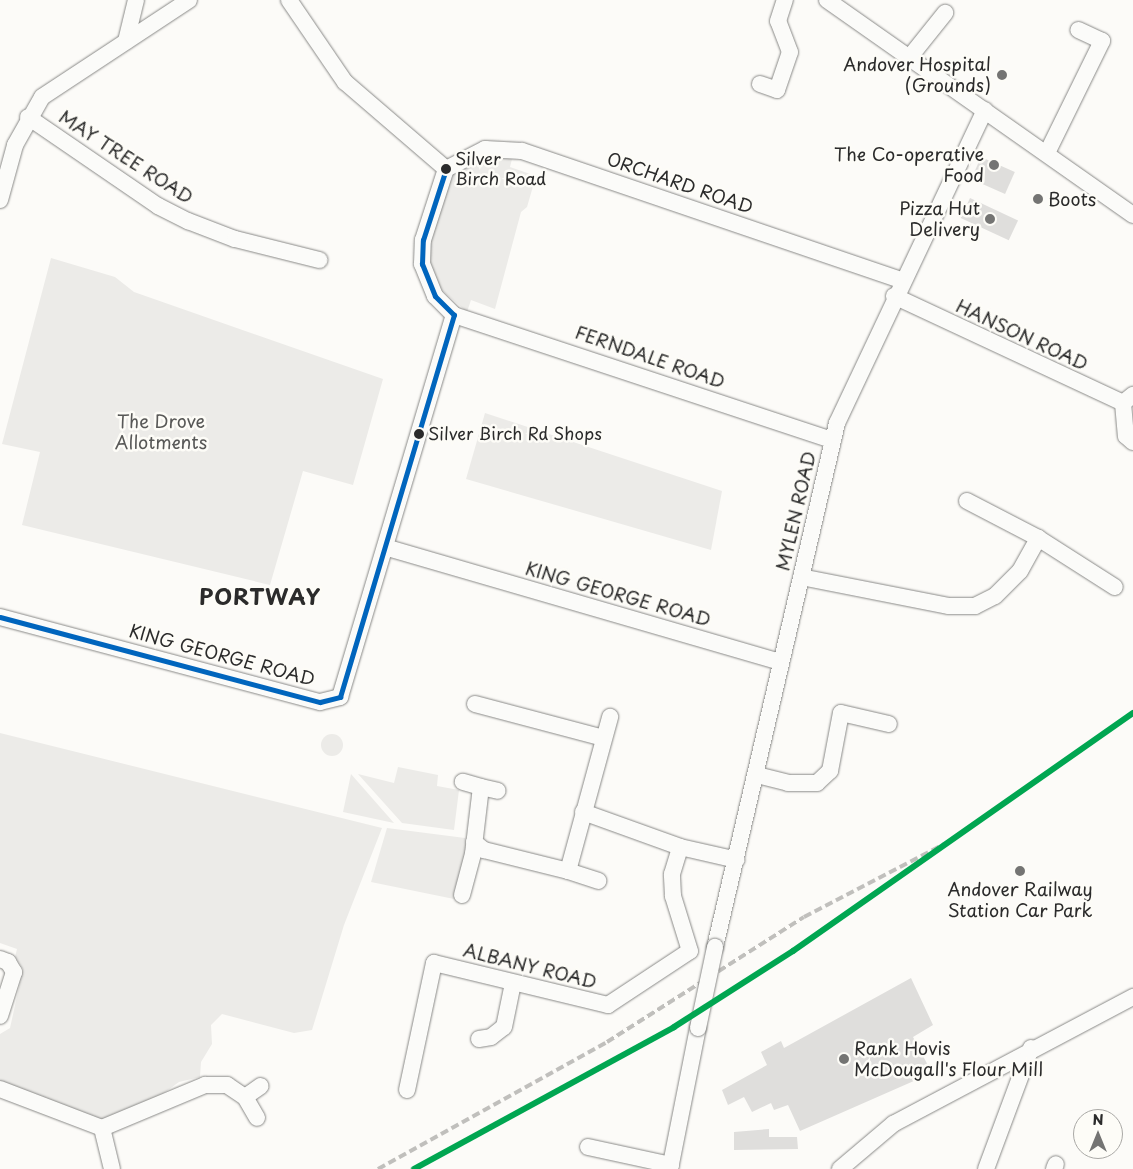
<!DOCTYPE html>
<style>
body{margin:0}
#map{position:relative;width:1133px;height:1169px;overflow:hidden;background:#fcfbf8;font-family:"Playpen Sans",sans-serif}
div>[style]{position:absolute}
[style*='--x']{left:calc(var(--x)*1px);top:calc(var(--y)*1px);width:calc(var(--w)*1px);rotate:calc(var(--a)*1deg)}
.green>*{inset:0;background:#ecebe8}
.round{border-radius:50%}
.building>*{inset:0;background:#dfdedc;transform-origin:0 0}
.roads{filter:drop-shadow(0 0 1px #898987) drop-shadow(0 0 1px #898987)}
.minor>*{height:16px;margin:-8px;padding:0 8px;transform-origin:8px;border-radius:8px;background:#fbfbf9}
.rail>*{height:4px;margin-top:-2px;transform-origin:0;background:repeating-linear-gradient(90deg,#c0bfbc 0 8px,transparent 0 12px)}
.bridges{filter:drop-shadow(0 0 1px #898987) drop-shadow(0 0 1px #898987)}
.minor-bridge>*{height:16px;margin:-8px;padding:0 8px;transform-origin:8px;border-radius:8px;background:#fbfbf9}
.bus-1>*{height:5px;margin:-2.5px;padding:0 2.5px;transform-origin:2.5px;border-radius:2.5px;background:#0065bd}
.rail-1>*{height:6px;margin:-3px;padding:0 3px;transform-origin:3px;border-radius:3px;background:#00a651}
.dots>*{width:14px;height:14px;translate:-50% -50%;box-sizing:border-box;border:2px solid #fdfcf7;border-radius:50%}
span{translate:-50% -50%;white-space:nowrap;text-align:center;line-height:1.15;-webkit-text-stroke:5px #fdfcf7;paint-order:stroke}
.bus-label{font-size:17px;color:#2b2b2b}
.left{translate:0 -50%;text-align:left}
.poi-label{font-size:18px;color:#2b2b2b}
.right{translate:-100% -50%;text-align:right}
.street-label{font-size:18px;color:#2b2b2b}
.park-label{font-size:18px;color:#585857}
.district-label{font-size:22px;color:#2b2b2b;font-weight:700;letter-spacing:1px}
.north{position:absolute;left:1073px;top:1109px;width:50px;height:50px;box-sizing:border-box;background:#fdfcf7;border:1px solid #a9a8a5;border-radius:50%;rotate:0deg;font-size:14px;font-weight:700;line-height:20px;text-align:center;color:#2b2b2b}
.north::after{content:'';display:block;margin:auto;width:18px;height:22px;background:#747473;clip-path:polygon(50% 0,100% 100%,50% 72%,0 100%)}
</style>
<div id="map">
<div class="green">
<div style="clip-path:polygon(513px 155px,510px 167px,536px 176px,527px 207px,521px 212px,495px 309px,471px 300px,467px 312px,435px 284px,427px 253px,451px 176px,471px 159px)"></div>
<div style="clip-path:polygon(51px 258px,115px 277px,134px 292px,383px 379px,353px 485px,303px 471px,270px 585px,22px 525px,40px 452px,2px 444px)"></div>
<div style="clip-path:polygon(485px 413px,722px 491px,711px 550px,466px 479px)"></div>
<div style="clip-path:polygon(0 733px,382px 828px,344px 925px,312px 1030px,294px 1033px,222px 1014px,211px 1025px,212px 1044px,201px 1062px,200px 1077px,179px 1082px,157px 1098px,103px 1121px,0 1082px,0 1034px,10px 1028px,23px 969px,15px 957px,17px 949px,0 943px)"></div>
<div class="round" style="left:321px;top:734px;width:22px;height:22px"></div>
<div style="clip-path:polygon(398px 767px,438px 775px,437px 786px,459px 790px,454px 830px,402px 823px,358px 774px,394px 783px)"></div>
<div style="clip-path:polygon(351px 774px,394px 823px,343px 812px)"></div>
<div style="clip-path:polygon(387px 828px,465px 838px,469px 850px,454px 899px,371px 882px)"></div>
</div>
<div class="building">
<div style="left:981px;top:157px;width:37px;height:24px;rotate:24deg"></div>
<div style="left:970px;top:198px;width:53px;height:22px;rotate:25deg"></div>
<div style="clip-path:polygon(911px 978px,933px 1025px,913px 1037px,932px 1073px,800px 1131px,788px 1105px,774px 1110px,771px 1103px,752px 1112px,744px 1097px,728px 1105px,722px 1090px,767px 1065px,761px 1052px,781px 1041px,784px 1048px)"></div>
<div style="clip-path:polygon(769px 1129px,769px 1137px,797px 1137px,798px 1149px,734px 1150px,734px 1132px)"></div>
</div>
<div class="roads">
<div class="minor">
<div style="--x:289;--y:0;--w:99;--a:55.7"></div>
<div style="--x:345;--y:82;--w:133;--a:40.7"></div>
<div style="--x:827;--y:0;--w:374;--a:35.1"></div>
<div style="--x:126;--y:41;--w:42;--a:-76.3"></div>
<div style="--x:909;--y:58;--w:58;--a:-51.3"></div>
<div style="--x:760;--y:84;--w:18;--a:19"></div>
<div style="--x:777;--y:90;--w:40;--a:-71.1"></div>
<div style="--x:790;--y:52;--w:33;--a:-111"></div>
<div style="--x:778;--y:21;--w:22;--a:-72"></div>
<div style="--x:28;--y:117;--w:158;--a:34.4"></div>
<div style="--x:158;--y:206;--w:34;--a:27"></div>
<div style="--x:188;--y:221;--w:50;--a:21"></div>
<div style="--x:235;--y:239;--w:87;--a:14"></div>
<div style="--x:1047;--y:153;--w:125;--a:-63.8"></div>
<div style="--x:1102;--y:41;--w:26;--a:-155"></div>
<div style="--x:446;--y:169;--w:44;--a:-27.1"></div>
<div style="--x:485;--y:149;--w:37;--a:3"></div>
<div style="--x:522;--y:151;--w:401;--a:18.8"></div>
<div style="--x:0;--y:200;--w:57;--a:-74.7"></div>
<div style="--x:15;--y:145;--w:55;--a:-60.6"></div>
<div style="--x:42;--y:97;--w:176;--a:-33.4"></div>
<div style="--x:894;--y:296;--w:253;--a:25"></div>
<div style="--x:1123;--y:403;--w:13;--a:-39"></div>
<div style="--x:454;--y:315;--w:399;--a:18.3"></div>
<div style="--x:1123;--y:403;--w:33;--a:85"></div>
<div style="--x:1126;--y:436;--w:9;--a:41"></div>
<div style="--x:967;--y:501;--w:80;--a:27.5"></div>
<div style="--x:1038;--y:538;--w:91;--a:32.5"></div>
<div style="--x:388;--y:548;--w:409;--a:16.2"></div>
<div style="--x:801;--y:577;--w:151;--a:11.1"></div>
<div style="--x:949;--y:606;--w:26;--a:0"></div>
<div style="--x:975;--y:606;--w:22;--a:-27"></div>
<div style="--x:995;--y:596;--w:35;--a:-45"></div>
<div style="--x:1020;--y:571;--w:38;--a:-61"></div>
<div style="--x:0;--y:617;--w:331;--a:14.9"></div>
<div style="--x:320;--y:702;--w:21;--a:-14"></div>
<div style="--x:340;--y:697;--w:399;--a:-73.4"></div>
<div style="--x:454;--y:315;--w:27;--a:-135"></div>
<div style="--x:435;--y:296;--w:35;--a:-112"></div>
<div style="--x:422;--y:264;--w:24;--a:-88"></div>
<div style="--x:423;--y:240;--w:75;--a:-72.1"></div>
<div style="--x:475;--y:704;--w:133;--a:14.8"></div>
<div style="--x:757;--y:775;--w:32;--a:14"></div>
<div style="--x:788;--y:783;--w:29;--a:0"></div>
<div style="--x:817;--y:783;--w:18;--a:-43"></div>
<div style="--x:830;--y:771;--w:59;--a:-79.3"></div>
<div style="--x:841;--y:713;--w:49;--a:12.9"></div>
<div style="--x:481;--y:787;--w:17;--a:13"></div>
<div style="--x:583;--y:812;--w:103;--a:19.8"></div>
<div style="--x:680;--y:847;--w:58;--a:12.8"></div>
<div style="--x:474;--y:842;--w:13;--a:39"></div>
<div style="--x:484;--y:850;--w:87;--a:14"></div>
<div style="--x:568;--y:871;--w:160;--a:-74.7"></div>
<div style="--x:568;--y:871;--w:32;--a:18"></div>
<div style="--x:462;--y:895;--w:42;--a:-75"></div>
<div style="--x:473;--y:854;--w:67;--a:-83.2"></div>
<div style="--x:481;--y:787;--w:19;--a:-164"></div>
<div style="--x:715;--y:947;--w:538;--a:-76.89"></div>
<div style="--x:837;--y:423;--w:346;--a:-64.7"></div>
<div style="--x:0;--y:959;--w:9;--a:21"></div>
<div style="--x:8;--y:962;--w:12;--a:59"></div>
<div style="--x:14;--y:972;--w:46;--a:107.7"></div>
<div style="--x:479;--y:1039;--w:12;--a:-9"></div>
<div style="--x:491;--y:1037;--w:16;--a:-38"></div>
<div style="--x:504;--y:1027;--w:45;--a:-78.4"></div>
<div style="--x:0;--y:1089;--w:109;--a:20.9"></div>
<div style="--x:102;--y:1128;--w:112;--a:-22.7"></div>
<div style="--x:205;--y:1085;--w:22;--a:0"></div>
<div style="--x:227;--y:1085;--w:22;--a:34"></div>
<div style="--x:245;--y:1097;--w:24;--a:60"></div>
<div style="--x:407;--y:1090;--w:130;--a:-78"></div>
<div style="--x:434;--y:963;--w:179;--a:13.6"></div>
<div style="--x:608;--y:1005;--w:98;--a:-33.4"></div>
<div style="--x:690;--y:951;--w:58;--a:-107.2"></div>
<div style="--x:673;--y:896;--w:22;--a:-93"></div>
<div style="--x:672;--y:874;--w:28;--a:-73"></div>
<div style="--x:245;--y:1097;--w:19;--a:-35"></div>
<div style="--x:102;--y:1128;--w:42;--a:76.3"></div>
<div style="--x:588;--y:1147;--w:85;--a:12.2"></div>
<div style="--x:670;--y:1169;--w:144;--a:-78.8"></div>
<div style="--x:840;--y:1169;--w:70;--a:-40.3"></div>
<div style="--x:893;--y:1124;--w:272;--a:-27.9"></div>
<div style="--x:986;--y:1169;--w:129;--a:-69.6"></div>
<div style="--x:1054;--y:1169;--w:5;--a:-68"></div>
</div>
</div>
<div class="rail">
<div style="--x:378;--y:1169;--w:262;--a:-29"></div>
<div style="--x:607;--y:1042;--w:233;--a:-32.4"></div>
<div style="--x:804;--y:917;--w:158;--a:-27.5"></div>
</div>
<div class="bridges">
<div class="minor-bridge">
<div style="--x:698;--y:1028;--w:83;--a:-78.1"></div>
</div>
</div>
<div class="bus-1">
<div style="--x:0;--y:617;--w:331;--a:14.9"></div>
<div style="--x:320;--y:702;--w:21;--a:-14"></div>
<div style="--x:340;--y:697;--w:399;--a:-73.4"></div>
<div style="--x:454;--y:315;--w:27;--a:-135"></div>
<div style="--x:435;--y:296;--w:35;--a:-112"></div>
<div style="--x:422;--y:264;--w:24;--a:-88"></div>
<div style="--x:423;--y:240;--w:75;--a:-72.1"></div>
</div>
<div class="rail-1">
<div style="--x:414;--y:1169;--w:296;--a:-28.6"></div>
<div style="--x:674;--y:1027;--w:141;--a:-32.6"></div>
<div style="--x:793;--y:951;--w:415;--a:-35"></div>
</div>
<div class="dots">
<div style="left:1002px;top:75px;background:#747473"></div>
<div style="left:994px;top:165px;background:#747473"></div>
<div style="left:446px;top:169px;background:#2b2b2b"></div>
<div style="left:1038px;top:199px;background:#747473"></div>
<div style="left:990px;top:219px;background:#747473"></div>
<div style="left:419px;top:434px;background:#2b2b2b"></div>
<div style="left:1020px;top:871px;background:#747473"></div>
<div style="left:844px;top:1059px;background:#747473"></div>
</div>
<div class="bus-label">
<span class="left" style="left:455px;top:169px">Silver<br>Birch Road</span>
<span class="left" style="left:428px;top:434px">Silver Birch Rd Shops</span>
</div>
<div class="poi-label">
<span class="right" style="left:991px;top:75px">Andover Hospital<br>(Grounds)</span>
<span class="right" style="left:984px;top:165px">The Co-operative<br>Food</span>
<span class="left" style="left:1048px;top:199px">Boots</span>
<span class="right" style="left:980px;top:219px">Pizza Hut<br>Delivery</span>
<span style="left:1020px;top:900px">Andover Railway<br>Station Car Park</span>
<span class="left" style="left:854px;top:1059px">Rank Hovis<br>McDougall's Flour Mill</span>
</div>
<div class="street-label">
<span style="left:126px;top:157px;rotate:33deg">MAY TREE ROAD</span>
<span style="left:680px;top:183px;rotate:19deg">ORCHARD ROAD</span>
<span style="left:1022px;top:335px;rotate:25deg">HANSON ROAD</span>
<span style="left:650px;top:357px;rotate:19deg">FERNDALE ROAD</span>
<span style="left:796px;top:511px;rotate:-77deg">MYLEN ROAD</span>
<span style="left:618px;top:594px;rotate:16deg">KING GEORGE ROAD</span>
<span style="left:222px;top:655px;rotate:15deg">KING GEORGE ROAD</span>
<span style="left:530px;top:966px;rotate:14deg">ALBANY ROAD</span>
</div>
<div class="park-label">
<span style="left:161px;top:432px">The Drove<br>Allotments</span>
</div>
<div class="district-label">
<span style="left:260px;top:596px">PORTWAY</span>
</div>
<div class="north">N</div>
</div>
